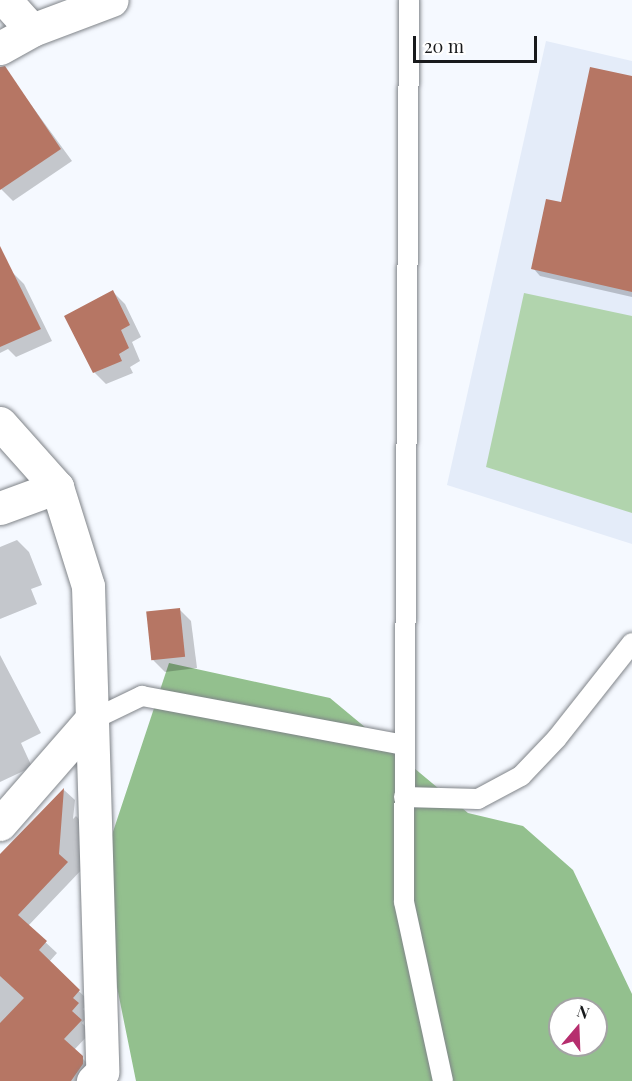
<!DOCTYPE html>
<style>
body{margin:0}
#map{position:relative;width:632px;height:1081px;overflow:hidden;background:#f5f9ff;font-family:"Playfair Display",serif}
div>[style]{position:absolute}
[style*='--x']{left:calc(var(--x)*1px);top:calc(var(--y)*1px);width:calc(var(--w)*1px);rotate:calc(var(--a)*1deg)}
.built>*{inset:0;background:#e4ecf9}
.green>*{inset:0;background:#b1d4ad}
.forest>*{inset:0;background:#93c08e}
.shadow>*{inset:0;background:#0003}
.building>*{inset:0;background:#b67664;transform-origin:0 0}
.roads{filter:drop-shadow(0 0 2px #808489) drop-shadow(0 0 2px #808489)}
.lane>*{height:20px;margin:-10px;padding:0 10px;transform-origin:10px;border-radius:10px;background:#fff}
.street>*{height:33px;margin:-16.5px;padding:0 16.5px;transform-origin:16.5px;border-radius:16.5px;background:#fff}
span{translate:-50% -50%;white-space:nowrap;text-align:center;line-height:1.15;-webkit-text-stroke:4.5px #fff;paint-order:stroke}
.north{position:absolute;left:548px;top:997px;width:60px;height:60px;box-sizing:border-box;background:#fff;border:2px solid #a3a3a4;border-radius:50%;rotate:19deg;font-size:16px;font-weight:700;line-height:24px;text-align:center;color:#181a1c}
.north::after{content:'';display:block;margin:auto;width:21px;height:27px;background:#b62e6e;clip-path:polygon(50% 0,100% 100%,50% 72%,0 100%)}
.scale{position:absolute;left:413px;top:36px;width:124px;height:27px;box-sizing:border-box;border:3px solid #181a1c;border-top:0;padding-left:8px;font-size:18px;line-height:21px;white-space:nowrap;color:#181a1c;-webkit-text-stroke:4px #fff;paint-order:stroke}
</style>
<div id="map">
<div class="built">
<div style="clip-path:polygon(546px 41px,632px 61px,632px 544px,447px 485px)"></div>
</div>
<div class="green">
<div style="clip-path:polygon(524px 293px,632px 316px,632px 513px,486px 467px)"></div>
</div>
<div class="forest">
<div style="clip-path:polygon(evenodd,169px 663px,330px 698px,468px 813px,523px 826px,573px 870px,632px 994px,632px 1081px,136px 1081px,96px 883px,169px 663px,560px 1009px,596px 1009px,596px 1045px,560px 1045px,560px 1009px)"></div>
</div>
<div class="shadow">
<div style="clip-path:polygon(632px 78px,632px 297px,540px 276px,533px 268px,562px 204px)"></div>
<div style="clip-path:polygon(18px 87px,72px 161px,13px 201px,0 188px,0 99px)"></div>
<div style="clip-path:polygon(12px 272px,24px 284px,52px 341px,16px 357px,8px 349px,0 353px,0 278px)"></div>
<div style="clip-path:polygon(113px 292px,125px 304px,141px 337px,132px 342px,140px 361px,130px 367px,133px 373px,106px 384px,94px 372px)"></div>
<div style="clip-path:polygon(17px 540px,29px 552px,42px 585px,31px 589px,37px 604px,0 619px,0 547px)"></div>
<div style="clip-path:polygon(179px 609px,191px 621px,197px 668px,165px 672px,153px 660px)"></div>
<div style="clip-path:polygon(0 655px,41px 733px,21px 743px,32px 767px,0 782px)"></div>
<div style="clip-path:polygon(64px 790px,75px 800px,73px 819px,76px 816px,86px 827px,87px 864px,28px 926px,57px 953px,49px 962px,90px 1002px,83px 1009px,89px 1015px,82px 1023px,91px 1032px,74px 1050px,93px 1069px,89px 1081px,0 1081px,0 888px,6px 849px)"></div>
</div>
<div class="building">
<div style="clip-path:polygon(5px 66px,61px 149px,0 190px,0 67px)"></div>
<div style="clip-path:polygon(590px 67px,632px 76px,632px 292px,531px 269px,546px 199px,561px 202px)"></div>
<div style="clip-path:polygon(0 246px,41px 329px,0 347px)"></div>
<div style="clip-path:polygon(113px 290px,130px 325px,121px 330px,129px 348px,119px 354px,122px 361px,93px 373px,64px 316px)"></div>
<div style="left:180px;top:608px;width:49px;height:34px;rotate:84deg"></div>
<div style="clip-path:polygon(64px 788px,59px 854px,68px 862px,18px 915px,47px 941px,39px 950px,80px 990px,73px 998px,79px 1003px,72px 1011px,82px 1020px,64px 1039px,83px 1056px,83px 1064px,71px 1081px,0 1081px,0 1023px,24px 998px,0 976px,0 854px)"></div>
</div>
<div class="roads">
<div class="lane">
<div style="--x:409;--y:0;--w:902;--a:90.32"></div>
<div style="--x:404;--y:902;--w:183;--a:77.7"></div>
<div style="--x:90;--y:721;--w:58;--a:-25.7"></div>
<div style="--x:142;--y:696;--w:266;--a:10.6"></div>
<div style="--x:404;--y:797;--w:74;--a:1.5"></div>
<div style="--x:478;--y:799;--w:49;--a:-28.1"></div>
<div style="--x:521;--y:776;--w:52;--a:-46.5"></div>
<div style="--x:557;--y:738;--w:121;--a:-51.7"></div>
</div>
<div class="street">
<div style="--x:5;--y:0;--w:40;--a:48"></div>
<div style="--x:0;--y:48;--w:37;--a:-29"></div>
<div style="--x:32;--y:30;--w:85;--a:-20.6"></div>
<div style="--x:0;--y:423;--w:86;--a:48.3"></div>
<div style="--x:57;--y:487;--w:104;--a:72.6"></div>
<div style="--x:88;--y:586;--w:486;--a:88.3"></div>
<div style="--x:102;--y:1072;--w:13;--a:135"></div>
<div style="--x:0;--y:508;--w:61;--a:-20.2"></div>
<div style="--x:0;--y:824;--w:137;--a:-48.9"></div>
</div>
</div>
<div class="north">N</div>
<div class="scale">20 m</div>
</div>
